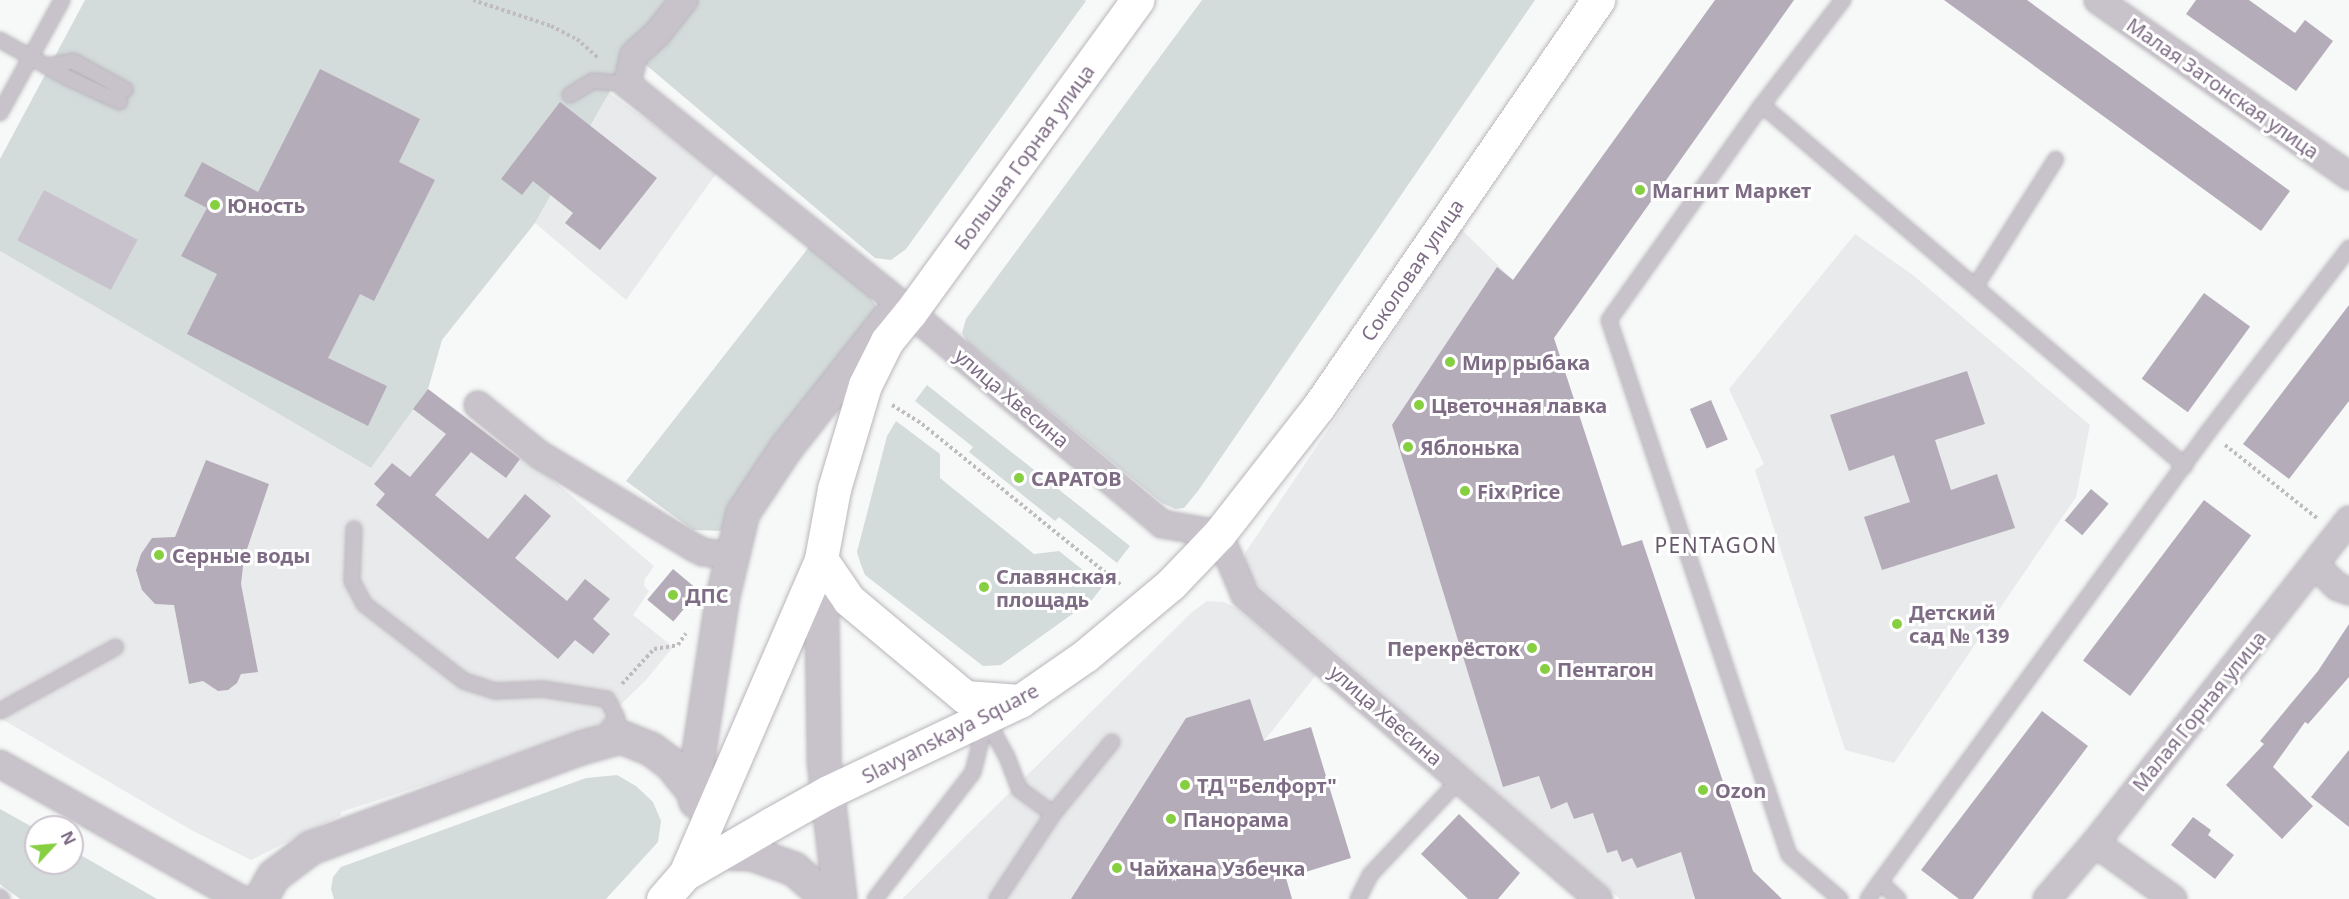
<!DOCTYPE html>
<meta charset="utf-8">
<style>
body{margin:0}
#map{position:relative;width:2349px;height:899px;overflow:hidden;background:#f7f9f8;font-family:"Noto Sans",sans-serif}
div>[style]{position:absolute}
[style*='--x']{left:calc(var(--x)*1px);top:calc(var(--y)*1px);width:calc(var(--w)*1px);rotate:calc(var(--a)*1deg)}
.built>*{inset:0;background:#e9eaeb}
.green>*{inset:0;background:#d4dcdb}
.water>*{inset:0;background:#c8c2cc;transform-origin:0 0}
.building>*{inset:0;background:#b5acb9;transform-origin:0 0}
.path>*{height:4px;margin-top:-2px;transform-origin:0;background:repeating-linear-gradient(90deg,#bfbbc0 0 3px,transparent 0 6px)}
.roads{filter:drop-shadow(0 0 2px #bab5bc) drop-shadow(0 0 2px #bab5bc)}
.service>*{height:14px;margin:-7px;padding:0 7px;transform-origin:7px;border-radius:7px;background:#c8c3ca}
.minor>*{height:26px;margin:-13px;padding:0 13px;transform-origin:13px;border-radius:13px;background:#c8c3ca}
.tertiary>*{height:32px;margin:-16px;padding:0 16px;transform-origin:16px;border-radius:16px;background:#c8c3ca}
.primary>*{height:33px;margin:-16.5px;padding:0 16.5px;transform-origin:16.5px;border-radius:16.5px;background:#fff}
.dots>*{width:16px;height:16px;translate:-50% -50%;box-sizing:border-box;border:3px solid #fff;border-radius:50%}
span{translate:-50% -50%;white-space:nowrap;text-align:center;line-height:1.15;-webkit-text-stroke:6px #fff;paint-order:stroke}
.street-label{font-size:20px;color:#7e6c85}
.poi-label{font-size:20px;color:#7e6c85;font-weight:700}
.left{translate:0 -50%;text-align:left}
.right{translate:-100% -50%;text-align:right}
.neighbourhood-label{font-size:21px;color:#66596b;letter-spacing:1.5px}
.north{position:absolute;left:24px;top:815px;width:60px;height:60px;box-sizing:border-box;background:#fff;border:2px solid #cbc4ce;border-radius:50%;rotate:64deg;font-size:16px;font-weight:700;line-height:24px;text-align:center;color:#7e6c85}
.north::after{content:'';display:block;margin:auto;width:21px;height:27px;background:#85cf41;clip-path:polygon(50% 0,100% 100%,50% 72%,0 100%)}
</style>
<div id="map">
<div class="built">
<div style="clip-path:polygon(609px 93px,718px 171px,626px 300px,535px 223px)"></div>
<div style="clip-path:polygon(1460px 228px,1513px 280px,1694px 896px,1692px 899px,1620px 899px,1243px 572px,1245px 553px,1422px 290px)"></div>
<div style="clip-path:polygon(1855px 234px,1914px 276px,2090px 425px,2076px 497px,1894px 763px,1845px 750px,1755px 470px,1764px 464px,1729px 389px)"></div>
<div style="clip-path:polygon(0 251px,371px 468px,428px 389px,548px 476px,654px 566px,645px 579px,644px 586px,649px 591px,633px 615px,673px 647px,646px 680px,604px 721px,584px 733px,341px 812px,341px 815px,251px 860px,193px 831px,0 718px)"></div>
<div style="clip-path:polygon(1207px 601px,1224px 602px,1236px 608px,1316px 675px,1264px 741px,1286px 878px,1292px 899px,902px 899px,1192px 612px)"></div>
</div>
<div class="green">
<div style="clip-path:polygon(85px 0,1084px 0,1086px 1px,906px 249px,891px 260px,875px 258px,626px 48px,609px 93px,535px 223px,442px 340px,428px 389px,371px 468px,0 251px,0 159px)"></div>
<div style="clip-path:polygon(1202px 0,1535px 0,1198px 491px,1184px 508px,1175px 509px,1162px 503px,968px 343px,962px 333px,966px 319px)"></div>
<div style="clip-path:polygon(809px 247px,869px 295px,878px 309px,732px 503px,722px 531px,693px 530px,626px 481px)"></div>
<div style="clip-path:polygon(927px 385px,1130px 546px,1117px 563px,1059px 517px,1055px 521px,969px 452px,973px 447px,915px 401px)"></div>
<div style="clip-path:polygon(896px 421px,940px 454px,940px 478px,1034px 554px,1059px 551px,1103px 586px,1092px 600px,1001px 665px,983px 666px,865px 575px,861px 565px,857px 552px,887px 436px)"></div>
<div style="clip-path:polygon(617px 775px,636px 786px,653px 802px,661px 821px,658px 842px,606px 899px,334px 899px,331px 889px,333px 877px,341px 867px,586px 778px)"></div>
<div style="clip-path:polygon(0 809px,36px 829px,36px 863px,72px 863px,72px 850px,157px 899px,20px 899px,0 884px)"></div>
</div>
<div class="water">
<div style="left:44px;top:190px;width:106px;height:57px;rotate:28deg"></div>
</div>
<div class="building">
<div style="clip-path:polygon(1715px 0,1794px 0,1554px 338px,1622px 546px,1642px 540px,1753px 871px,1782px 899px,1695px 899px,1681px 852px,1637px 868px,1632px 858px,1622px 862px,1617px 850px,1607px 853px,1593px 813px,1574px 819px,1567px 802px,1551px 809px,1539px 776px,1503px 787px,1392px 425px,1497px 267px,1513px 280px)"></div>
<div style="clip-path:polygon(1944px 0,2027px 0,2290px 191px,2261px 231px)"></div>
<div style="clip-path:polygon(2196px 0,2249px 0,2295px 33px,2305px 20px,2333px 41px,2296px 91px,2186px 14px)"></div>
<div style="clip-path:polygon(320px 69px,420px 119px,399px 162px,435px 180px,374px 301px,360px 294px,328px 358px,387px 386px,368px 426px,187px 334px,217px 274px,181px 256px,207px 208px,184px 196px,202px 162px,258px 192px)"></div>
<div style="clip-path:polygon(560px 102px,657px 178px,600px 250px,565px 223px,573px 213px,533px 181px,522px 195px,501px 179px)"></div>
<div style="left:2204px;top:293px;width:57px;height:106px;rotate:36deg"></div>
<div style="clip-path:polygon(2349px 305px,2349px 401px,2289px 479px,2243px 444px)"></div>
<div style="clip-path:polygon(1967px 371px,1985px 424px,1935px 440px,1951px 490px,1997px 474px,2015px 528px,1882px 570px,1864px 517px,1910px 502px,1894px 455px,1849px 471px,1830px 415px)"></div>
<div style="clip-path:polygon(428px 389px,520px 459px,506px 478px,471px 452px,435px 495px,488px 539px,525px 494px,551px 516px,515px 558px,567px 601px,585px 579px,610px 599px,593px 619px,610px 634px,593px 654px,575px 640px,558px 659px,376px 505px,385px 494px,374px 484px,392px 463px,410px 477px,446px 434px,413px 409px)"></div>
<div style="left:1711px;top:400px;width:43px;height:23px;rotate:67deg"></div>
<div style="clip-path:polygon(206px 460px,269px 484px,244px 558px,241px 584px,258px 672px,241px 674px,237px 683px,228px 690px,218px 691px,203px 681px,189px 684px,174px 605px,155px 604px,142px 590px,136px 570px,141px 554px,152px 538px,175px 537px)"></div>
<div style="left:2091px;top:489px;width:23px;height:41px;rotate:40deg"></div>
<div style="left:2204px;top:500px;width:59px;height:201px;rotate:37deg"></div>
<div style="left:673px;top:569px;width:34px;height:40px;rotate:40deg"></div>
<div style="clip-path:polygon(2349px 624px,2349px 677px,2308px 724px,2305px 722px,2273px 767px,2313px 806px,2282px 839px,2226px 785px,2264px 744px,2260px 741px,2318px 671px)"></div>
<div style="clip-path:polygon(1250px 699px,1264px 741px,1311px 727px,1351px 858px,1286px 878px,1292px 899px,1071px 899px,1186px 718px)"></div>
<div style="clip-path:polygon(2042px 711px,2088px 746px,1973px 899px,1959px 899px,1921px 870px)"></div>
<div style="clip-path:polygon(2349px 750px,2349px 827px,2311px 797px)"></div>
<div style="clip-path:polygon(1459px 814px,1520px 873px,1498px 899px,1468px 899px,1421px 854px)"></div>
<div style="clip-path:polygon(2193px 817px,2211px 830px,2208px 835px,2234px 855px,2215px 879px,2171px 845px)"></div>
</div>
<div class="path">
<div style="--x:473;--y:0;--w:82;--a:18.4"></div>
<div style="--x:551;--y:26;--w:29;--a:27"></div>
<div style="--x:577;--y:39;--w:30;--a:42"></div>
<div style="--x:892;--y:405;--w:36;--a:32"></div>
<div style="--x:922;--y:424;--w:256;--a:39"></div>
<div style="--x:2225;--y:445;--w:119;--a:38.5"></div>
<div style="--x:622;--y:684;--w:47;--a:-47.6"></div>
<div style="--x:654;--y:649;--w:24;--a:-9"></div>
<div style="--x:678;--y:645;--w:14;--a:-56"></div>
</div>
<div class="roads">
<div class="service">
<div style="--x:0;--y:40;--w:78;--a:29.2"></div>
<div style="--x:68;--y:78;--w:57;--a:24.8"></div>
<div style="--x:46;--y:66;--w:27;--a:-10"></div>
<div style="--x:73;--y:61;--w:60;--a:28.7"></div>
<div style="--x:570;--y:95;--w:27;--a:-31"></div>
<div style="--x:593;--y:81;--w:34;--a:5"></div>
<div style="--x:1762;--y:105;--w:556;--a:40.48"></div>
<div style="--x:0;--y:113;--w:129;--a:-61.2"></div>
<div style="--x:1975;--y:287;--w:151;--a:-57.7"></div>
<div style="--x:354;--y:529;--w:52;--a:92.2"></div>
<div style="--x:352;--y:581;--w:26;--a:62"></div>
<div style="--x:364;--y:604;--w:126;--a:37.6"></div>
<div style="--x:464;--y:681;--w:33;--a:18"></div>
<div style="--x:495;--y:691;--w:48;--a:-2.4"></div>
<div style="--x:543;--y:689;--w:65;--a:8.9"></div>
<div style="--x:607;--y:699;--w:21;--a:62"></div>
<div style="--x:617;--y:718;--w:24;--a:132"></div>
<div style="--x:0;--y:711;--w:132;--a:-28.9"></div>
<div style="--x:986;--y:719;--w:43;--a:61.1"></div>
<div style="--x:1007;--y:757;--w:34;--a:69"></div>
<div style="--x:1019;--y:789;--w:42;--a:36.3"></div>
<div style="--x:1880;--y:882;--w:557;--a:-53.91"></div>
<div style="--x:2208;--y:432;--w:232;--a:-52.5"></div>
<div style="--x:0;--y:897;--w:3;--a:45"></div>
<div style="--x:875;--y:899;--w:160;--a:-52.3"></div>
<div style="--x:973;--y:772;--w:53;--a:-75.7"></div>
<div style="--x:997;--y:899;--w:102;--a:-56.6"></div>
<div style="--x:1053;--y:814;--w:93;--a:-50.7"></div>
<div style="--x:1358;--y:899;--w:27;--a:-63"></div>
<div style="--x:1370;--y:875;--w:132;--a:-46.8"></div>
<div style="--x:1840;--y:899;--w:67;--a:-139.2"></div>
<div style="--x:1789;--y:855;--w:564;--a:-108.6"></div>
<div style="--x:1609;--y:320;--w:264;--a:-54.6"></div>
<div style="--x:1762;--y:105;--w:133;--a:-52.4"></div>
<div style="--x:1868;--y:899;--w:21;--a:-55"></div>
<div style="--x:1880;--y:882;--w:25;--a:43"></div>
</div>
<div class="minor">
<div style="--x:684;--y:0;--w:43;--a:128.5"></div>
<div style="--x:657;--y:34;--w:31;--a:138"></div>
<div style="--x:634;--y:55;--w:30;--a:104"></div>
<div style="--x:627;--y:84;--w:334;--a:38.8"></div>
<div style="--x:887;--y:293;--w:359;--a:40"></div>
<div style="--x:1162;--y:524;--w:58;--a:10"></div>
<div style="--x:1219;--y:534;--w:66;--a:66.9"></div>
<div style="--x:1245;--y:595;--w:466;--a:40.7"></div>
<div style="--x:2098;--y:0;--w:307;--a:35"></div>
<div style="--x:478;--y:405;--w:80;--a:38.9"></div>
<div style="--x:540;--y:455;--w:181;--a:31"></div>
<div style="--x:695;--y:548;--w:9;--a:27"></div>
<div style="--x:703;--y:552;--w:29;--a:8"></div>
<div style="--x:2316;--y:566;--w:30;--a:44"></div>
<div style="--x:2338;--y:587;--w:12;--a:20"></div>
<div style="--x:0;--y:764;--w:276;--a:29.3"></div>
<div style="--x:2095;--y:843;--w:96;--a:35.7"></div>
<div style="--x:2047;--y:899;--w:74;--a:-49.4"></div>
<div style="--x:2095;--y:843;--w:411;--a:-51.8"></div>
</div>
<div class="tertiary">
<div style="--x:821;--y:559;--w:202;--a:89.1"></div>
<div style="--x:824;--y:761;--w:139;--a:83.4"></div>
<div style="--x:693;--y:791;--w:197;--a:-81.3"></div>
<div style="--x:723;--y:596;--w:85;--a:-76.5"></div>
<div style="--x:743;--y:513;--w:79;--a:-56.3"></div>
<div style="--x:787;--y:447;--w:163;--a:-51.7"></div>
<div style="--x:721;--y:853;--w:31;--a:2"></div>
<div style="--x:752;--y:854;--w:45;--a:19.7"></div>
<div style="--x:794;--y:869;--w:32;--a:41"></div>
<div style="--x:818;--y:890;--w:10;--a:61"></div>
<div style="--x:261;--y:899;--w:26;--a:-61"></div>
<div style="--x:274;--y:876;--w:46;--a:-37.1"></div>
<div style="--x:311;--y:848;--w:288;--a:-20.3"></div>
<div style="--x:581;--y:748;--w:41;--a:-15.4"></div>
<div style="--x:621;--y:737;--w:32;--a:22"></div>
<div style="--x:651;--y:749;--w:25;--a:37"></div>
<div style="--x:671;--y:764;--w:35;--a:51"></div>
<div style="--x:693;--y:791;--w:11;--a:75"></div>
</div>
<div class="primary">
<div style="--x:821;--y:559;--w:50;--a:55.7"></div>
<div style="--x:849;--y:600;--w:151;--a:39.9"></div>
<div style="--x:965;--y:697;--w:55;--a:4.2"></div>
<div style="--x:685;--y:874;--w:343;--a:-66.6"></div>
<div style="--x:821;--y:559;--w:71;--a:-79.5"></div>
<div style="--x:834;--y:489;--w:109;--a:-73.4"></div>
<div style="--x:865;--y:385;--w:49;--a:-63.4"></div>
<div style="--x:887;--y:341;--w:36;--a:-51"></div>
<div style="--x:910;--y:313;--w:387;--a:-54"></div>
<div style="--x:663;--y:899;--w:33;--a:-49"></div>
<div style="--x:685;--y:874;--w:99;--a:-30.2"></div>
<div style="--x:771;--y:824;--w:65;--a:-29.3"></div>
<div style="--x:828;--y:792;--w:212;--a:-25.4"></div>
<div style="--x:1020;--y:701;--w:79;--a:-34.7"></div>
<div style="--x:1085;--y:656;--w:112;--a:-39.9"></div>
<div style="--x:1171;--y:584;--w:69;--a:-46.2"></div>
<div style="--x:1219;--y:534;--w:162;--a:-52"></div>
<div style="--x:1319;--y:406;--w:493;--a:-55.5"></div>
</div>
</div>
<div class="dots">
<div style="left:1640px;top:190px;background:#85cf41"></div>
<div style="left:215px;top:205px;background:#85cf41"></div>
<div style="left:1450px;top:362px;background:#85cf41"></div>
<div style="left:1419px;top:405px;background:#85cf41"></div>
<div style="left:1408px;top:447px;background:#85cf41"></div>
<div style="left:1019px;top:478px;background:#85cf41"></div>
<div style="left:1465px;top:491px;background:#85cf41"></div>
<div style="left:159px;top:555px;background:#85cf41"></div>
<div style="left:984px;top:587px;background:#85cf41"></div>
<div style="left:673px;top:595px;background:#85cf41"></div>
<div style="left:1897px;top:624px;background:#85cf41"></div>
<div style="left:1532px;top:648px;background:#85cf41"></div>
<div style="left:1545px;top:669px;background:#85cf41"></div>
<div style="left:1185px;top:785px;background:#85cf41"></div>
<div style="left:1703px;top:790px;background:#85cf41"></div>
<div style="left:1171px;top:819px;background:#85cf41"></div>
<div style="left:1117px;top:868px;background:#85cf41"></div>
</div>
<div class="street-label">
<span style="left:2223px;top:88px;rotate:35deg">Малая Затонская улица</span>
<span style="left:1024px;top:157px;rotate:-54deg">Большая Горная улица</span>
<span style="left:1412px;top:270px;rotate:-56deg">Соколовая улица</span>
<span style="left:1012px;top:398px;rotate:40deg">улица Хвесина</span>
<span style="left:2199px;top:711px;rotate:-51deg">Малая Горная улица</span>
<span style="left:1386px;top:715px;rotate:41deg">улица Хвесина</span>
<span style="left:950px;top:733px;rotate:-27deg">Slavyanskaya Square</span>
</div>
<div class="poi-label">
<span class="left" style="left:1652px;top:190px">Магнит Маркет</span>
<span class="left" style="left:227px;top:205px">Юность</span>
<span class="left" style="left:1462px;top:362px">Мир рыбака</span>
<span class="left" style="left:1431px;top:405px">Цветочная лавка</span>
<span class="left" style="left:1420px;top:447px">Яблонька</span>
<span class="left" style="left:1031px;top:478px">САРАТОВ</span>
<span class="left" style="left:1477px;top:491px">Fix Price</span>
<span class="left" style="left:172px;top:555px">Серные воды</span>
<span class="left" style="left:996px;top:588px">Славянская<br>площадь</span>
<span class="left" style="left:685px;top:595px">ДПС</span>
<span class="left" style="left:1909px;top:624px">Детский<br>сад № 139</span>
<span class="right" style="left:1520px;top:648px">Перекрёсток</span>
<span class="left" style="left:1557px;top:669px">Пентагон</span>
<span class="left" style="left:1197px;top:785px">ТД "Белфорт"</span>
<span class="left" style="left:1715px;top:790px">Ozon</span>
<span class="left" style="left:1183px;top:819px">Панорама</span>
<span class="left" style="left:1129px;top:868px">Чайхана Узбечка</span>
</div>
<div class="neighbourhood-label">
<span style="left:1716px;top:545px">PENTAGON</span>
</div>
<div class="north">N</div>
</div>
